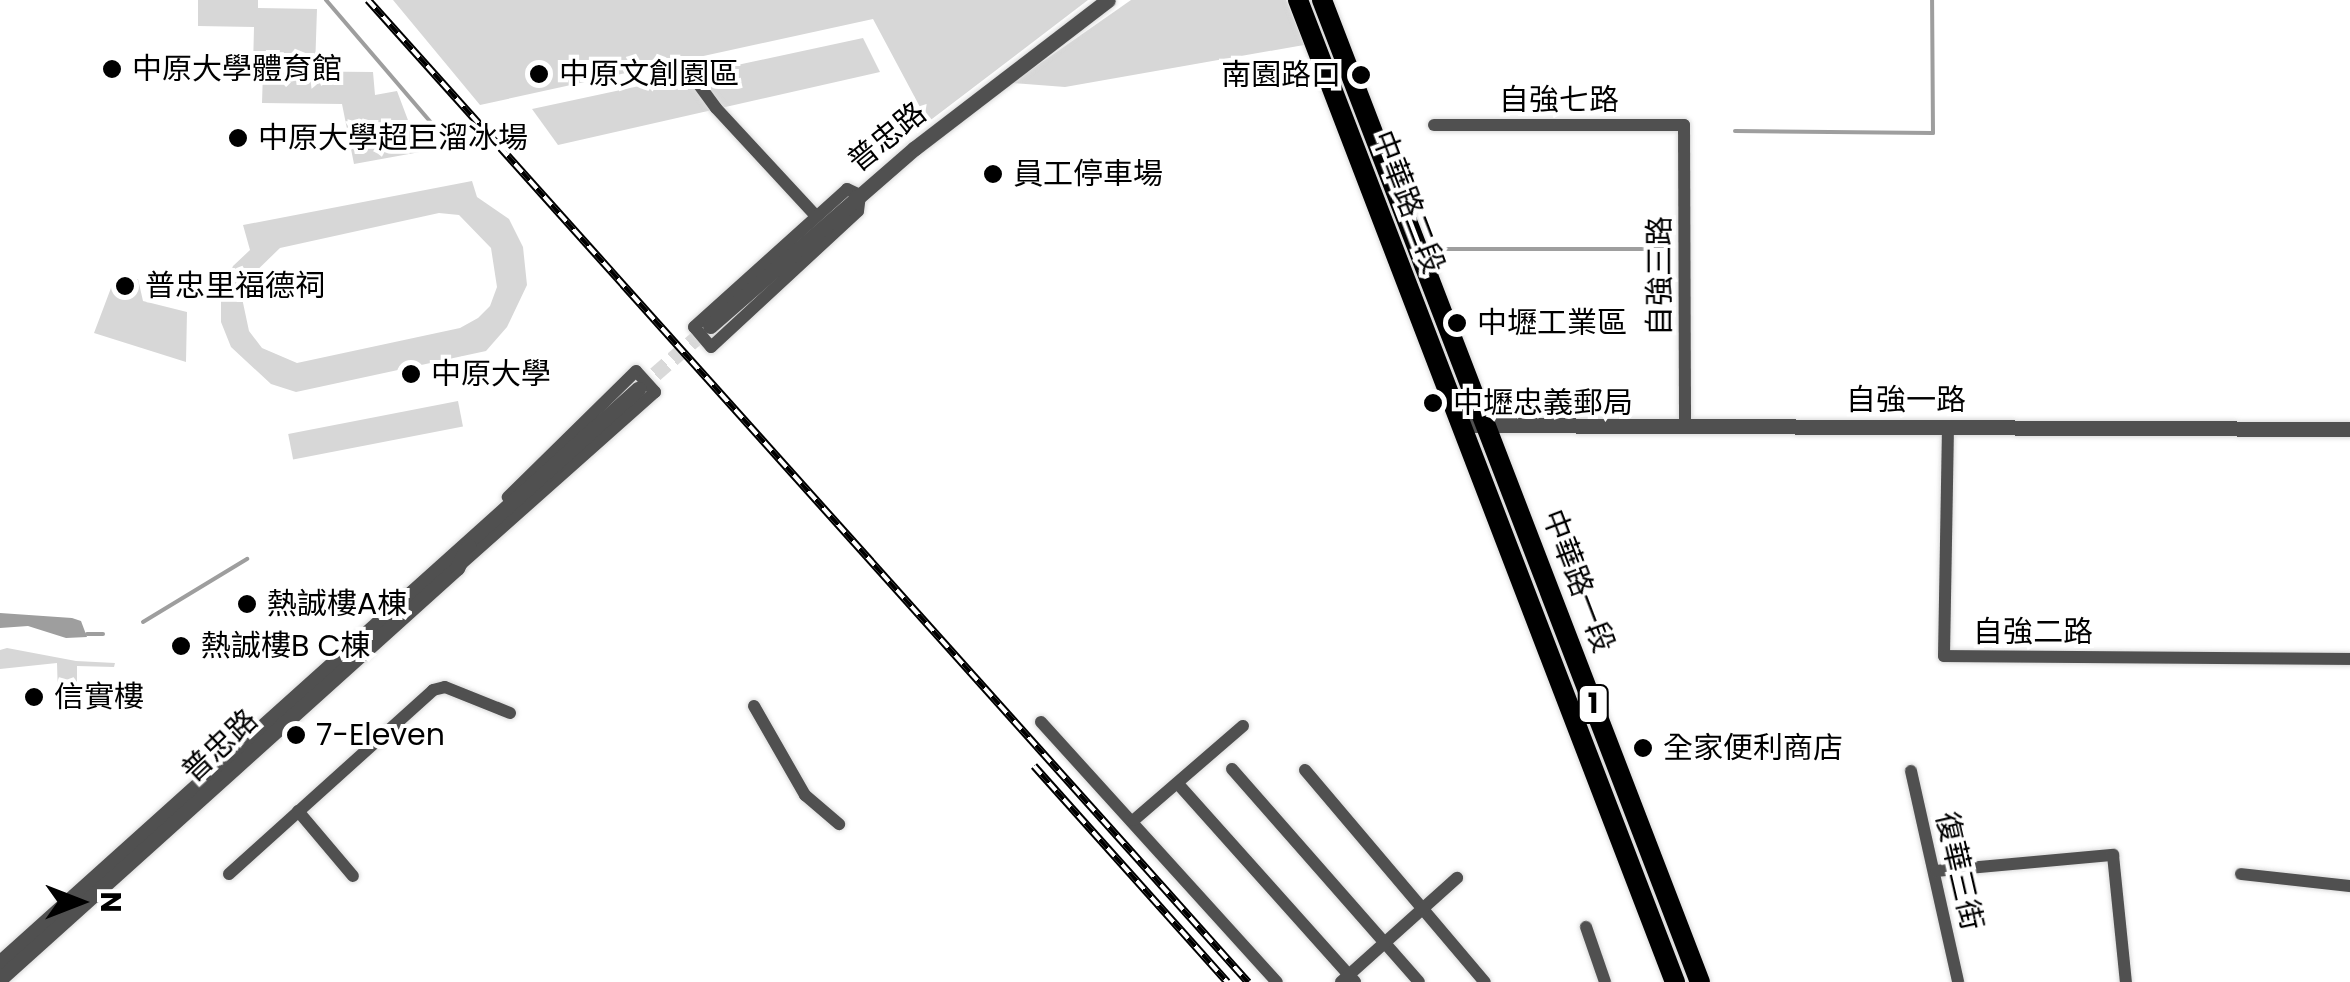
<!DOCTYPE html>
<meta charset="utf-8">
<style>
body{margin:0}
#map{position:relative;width:2350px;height:982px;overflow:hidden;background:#fff;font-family:Poppins,"Noto Sans TC",sans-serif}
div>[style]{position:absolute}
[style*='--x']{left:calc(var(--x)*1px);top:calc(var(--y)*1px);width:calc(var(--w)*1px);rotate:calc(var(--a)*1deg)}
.green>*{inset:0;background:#d7d7d7;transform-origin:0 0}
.water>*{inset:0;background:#9e9e9e}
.stream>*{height:4px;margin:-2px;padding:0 2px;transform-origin:2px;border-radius:2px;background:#9e9e9e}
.tertiary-tunnel>*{height:15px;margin-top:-7.5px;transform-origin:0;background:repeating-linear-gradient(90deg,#d9d9d9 0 15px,transparent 0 23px)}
.roads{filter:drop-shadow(0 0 2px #dbdbdb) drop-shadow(0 0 2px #dbdbdb)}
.minor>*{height:12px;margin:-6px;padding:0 6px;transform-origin:6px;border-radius:6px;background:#505050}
.tertiary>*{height:15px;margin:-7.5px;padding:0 7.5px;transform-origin:7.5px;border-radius:7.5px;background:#505050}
.primary>*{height:20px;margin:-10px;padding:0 10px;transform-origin:10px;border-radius:10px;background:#000}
.rail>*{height:8px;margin-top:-4px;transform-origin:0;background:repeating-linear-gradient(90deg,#fff 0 11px,#000 0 22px);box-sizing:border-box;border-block:2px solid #000}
.dots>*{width:28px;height:28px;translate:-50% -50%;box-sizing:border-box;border:5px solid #fff;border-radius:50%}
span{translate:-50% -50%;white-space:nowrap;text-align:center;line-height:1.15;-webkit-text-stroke:8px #fff;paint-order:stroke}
.shield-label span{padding:2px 8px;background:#fff;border:2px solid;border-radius:8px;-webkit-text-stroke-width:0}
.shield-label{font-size:28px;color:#000;font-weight:700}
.poi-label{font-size:30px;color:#000}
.left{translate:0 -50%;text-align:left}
.right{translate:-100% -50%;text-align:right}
.street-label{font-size:30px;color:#000}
.north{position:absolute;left:30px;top:852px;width:100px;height:100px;-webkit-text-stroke:8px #fff;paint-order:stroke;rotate:90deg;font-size:28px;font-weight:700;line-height:40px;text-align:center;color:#000}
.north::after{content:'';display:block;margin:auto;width:35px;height:45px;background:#000;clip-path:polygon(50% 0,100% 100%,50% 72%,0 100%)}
</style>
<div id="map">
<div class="green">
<div style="clip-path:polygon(198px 0,258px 0,258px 8px,317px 9px,315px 69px,253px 68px,254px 27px,198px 26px)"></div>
<div style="clip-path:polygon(393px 0,1088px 0,928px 122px,873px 19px,480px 105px)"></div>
<div style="clip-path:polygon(1131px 0,1286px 0,1304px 45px,1065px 87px,1012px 83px)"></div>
<div style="clip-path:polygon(863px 38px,880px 72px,558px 145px,532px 109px)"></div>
<div style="clip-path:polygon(263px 71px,373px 72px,375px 95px,397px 91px,420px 152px,354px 164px,342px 104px,262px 103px)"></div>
<div style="clip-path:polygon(evenodd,472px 181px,477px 197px,509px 219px,523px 247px,527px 285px,507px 327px,486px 351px,296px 392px,271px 384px,231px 347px,221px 322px,221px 296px,233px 266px,250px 250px,243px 225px,472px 181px,439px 213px,459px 215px,491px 248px,497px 287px,490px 306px,478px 318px,460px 328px,297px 363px,262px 348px,249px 331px,242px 298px,249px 278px,280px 248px,439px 213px)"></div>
<div style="clip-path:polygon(138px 279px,143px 301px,187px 312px,186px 362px,94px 333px,114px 280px)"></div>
<div style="left:458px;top:401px;width:26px;height:173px;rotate:79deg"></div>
<div style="clip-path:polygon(7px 648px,76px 661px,115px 663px,114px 667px,77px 666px,77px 698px,58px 697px,57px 663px,0 669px,0 650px)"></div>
</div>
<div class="water">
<div style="clip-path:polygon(0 613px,72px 618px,81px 621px,87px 637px,66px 638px,28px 626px,0 628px)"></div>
</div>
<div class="stream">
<div style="--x:326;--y:0;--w:186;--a:49.4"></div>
<div style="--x:447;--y:141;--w:17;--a:28"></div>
<div style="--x:462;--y:149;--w:8;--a:-30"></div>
<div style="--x:1735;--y:131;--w:198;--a:0.6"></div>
<div style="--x:1933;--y:133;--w:133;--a:-90.4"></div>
<div style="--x:1433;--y:249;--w:235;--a:0"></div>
<div style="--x:143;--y:622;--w:122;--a:-31.2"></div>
<div style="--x:87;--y:634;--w:16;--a:0"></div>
</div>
<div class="tertiary-tunnel">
<div style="--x:638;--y:389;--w:96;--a:-41.2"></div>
</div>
<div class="roads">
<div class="minor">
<div style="--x:686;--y:67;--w:51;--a:53.8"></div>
<div style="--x:716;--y:108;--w:147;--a:47.2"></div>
<div style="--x:1434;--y:125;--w:250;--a:0"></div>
<div style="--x:1684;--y:125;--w:302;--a:89.8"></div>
<div style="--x:847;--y:189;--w:14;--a:25"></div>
<div style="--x:860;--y:195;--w:16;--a:97"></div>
<div style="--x:858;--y:211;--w:200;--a:137.2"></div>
<div style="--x:711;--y:347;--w:26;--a:-130"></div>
<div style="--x:694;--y:327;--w:206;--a:-42"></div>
<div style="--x:1948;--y:427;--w:229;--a:91"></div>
<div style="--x:1944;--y:656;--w:406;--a:0.4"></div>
<div style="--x:459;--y:566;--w:262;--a:-41.6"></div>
<div style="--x:655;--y:392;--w:28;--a:-132"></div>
<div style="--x:636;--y:371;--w:180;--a:135.5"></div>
<div style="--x:754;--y:706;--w:103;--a:60.2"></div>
<div style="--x:805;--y:795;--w:45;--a:40.5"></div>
<div style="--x:1041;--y:722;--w:351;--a:47.8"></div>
<div style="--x:1232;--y:769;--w:283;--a:48.7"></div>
<div style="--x:1305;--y:770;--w:278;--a:49.7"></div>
<div style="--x:1911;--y:771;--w:216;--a:77.4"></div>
<div style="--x:1179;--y:785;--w:264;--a:48.2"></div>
<div style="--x:298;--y:811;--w:85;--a:49.8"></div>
<div style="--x:1134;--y:820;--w:144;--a:-40.8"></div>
<div style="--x:1936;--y:871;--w:178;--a:-5.2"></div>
<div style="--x:2113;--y:855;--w:128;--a:84.2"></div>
<div style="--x:229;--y:874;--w:275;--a:-42"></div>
<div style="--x:433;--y:690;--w:12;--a:-14"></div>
<div style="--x:445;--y:687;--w:70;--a:21.8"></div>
<div style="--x:2241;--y:874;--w:110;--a:6.3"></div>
<div style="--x:1586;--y:927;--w:58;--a:70.9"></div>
<div style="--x:1341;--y:982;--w:156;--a:-41.9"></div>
</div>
<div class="tertiary">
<div style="--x:710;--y:326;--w:271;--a:-41"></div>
<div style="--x:915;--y:148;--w:243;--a:-37.5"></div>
<div style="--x:1463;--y:425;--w:887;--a:0.26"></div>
<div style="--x:0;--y:962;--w:858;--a:-41.93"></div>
<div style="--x:0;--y:979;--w:615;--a:-41.97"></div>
<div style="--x:457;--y:568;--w:25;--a:-63"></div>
</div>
<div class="primary">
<div style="--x:1298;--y:0;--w:1052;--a:69"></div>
<div style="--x:1322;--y:0;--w:1052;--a:68.95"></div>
</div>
</div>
<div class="rail">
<div style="--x:368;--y:0;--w:1319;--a:48.14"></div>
<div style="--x:1034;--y:766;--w:290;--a:48.2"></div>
</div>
<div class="dots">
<div style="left:112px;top:69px;background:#000"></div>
<div style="left:539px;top:74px;background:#000"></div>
<div style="left:1361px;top:75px;background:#000"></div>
<div style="left:238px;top:138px;background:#000"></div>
<div style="left:993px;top:174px;background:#000"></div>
<div style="left:125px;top:286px;background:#000"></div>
<div style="left:1457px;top:323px;background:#000"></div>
<div style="left:411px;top:374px;background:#000"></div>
<div style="left:1433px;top:403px;background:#000"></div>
<div style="left:247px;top:604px;background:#000"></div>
<div style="left:181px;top:646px;background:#000"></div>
<div style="left:34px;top:697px;background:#000"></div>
<div style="left:296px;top:735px;background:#000"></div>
<div style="left:1643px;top:748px;background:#000"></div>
</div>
<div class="shield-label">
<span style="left:1593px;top:704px">1</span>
</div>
<div class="poi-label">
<span class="left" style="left:132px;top:69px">中原大學體育館</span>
<span class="left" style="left:559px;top:74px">中原文創園區</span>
<span class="right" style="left:1341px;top:75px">南園路口</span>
<span class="left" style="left:258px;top:138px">中原大學超巨溜冰場</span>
<span class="left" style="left:1013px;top:174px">員工停車場</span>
<span class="left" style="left:145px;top:286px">普忠里福德祠</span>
<span class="left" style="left:1477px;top:323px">中壢工業區</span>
<span class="left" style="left:431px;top:374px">中原大學</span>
<span class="left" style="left:1453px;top:403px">中壢忠義郵局</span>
<span class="left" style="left:267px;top:604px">熱誠樓A棟</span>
<span class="left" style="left:201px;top:646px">熱誠樓B C棟</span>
<span class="left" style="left:54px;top:697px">信實樓</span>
<span class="left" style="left:316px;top:735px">7-Eleven</span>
<span class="left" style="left:1663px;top:748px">全家便利商店</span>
</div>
<div class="street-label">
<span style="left:1559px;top:100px">自強七路</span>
<span style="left:887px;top:137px;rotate:-39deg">普忠路</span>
<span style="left:1408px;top:202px;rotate:69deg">中華路二段</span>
<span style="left:1660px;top:276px;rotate:-90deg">自強三路</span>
<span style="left:1906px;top:400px">自強一路</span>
<span style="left:1578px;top:581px;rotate:69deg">中華路一段</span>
<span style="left:2033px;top:632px">自強二路</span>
<span style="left:220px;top:746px;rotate:-43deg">普忠路</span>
<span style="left:1959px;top:871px;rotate:77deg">復華三街</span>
</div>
<div class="north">N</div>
</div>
